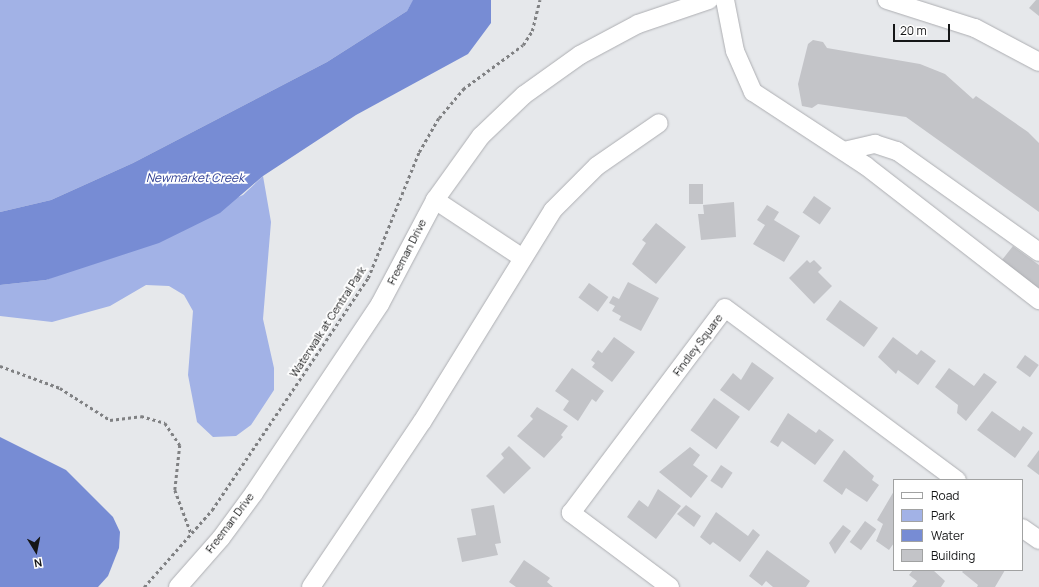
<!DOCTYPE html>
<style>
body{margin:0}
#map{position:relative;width:1039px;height:587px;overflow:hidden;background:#e6e8eb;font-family:Manrope,sans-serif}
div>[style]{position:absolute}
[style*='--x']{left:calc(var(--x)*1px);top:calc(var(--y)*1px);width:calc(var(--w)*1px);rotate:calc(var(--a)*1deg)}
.green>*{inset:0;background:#a2b2e6}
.water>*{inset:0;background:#778cd4}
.building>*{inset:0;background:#c3c4c8;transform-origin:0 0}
.path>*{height:2.5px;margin-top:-1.25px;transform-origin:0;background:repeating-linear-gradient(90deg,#808183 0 3px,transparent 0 6px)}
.roads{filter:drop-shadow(0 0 1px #adaeb2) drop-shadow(0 0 1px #adaeb2)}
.minor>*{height:18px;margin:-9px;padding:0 9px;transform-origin:9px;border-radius:9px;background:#fff}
span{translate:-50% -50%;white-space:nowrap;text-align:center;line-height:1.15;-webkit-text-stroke:3.5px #fff;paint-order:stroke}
.street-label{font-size:11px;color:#151617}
.water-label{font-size:12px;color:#2e3e93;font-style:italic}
.legend{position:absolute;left:893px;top:479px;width:130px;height:92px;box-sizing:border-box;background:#fff;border:1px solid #a1a2a2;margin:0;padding:5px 7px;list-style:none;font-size:12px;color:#151617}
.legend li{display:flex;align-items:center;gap:8px;height:20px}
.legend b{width:20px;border:1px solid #a1a2a2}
.north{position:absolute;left:16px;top:531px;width:40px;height:40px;-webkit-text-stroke:3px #fff;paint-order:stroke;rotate:170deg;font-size:11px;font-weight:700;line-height:16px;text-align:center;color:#151617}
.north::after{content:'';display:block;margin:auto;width:14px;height:18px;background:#151617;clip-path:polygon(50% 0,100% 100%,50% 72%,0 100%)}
.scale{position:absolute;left:893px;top:24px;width:57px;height:18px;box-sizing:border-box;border:2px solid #151617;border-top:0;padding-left:5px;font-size:12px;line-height:14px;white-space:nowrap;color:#151617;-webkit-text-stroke:3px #fff;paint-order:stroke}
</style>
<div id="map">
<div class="green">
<div style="clip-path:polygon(0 0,413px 0,413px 1px,407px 11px,327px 62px,133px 163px,51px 200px,0 212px)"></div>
<div style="clip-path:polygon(263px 176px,271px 222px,263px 319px,274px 368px,274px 390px,251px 425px,236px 436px,213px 437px,197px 422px,188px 375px,193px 311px,184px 295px,169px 286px,146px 285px,110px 306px,52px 322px,0 316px,0 285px,46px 280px,243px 195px)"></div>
</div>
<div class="water">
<div style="clip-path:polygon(413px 0,491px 0,491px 23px,468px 54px,356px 115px,263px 176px,220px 213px,159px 243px,46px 280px,0 285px,0 212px,51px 200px,133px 163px,327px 62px,407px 11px)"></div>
<div style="clip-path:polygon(0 437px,66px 470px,113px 517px,120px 532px,119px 548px,108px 576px,98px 587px,0 587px)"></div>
</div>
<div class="building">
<div style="clip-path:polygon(1036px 0,1039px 0,1039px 16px,1029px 8px)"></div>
<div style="clip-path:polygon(813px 40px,823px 42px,827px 48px,920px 64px,945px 74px,973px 99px,976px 96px,1028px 132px,1039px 143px,1039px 212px,906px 117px,818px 104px,812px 108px,802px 106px,798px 84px,808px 44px)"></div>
<div style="left:689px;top:184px;width:14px;height:20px"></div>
<div style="left:814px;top:196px;width:21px;height:20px;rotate:35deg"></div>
<div style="clip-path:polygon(734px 202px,736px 237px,701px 240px,698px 214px,704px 214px,703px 205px)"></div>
<div style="clip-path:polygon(767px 205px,779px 212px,774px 220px,800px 236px,784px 262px,753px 244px,765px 225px,757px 220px)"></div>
<div style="clip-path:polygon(656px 223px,686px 247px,656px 284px,632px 264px,646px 243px,642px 240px)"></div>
<div style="clip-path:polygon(1013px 246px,1039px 265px,1039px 295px,998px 265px)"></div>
<div style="clip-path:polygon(807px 260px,810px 263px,814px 260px,822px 268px,818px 272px,832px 286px,814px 304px,789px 278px)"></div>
<div style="clip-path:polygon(628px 282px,659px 298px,641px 331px,619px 320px,621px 316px,612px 311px,615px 306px,609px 303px,613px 296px,619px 299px)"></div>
<div style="left:589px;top:283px;width:24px;height:18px;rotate:36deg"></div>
<div style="left:840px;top:300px;width:47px;height:24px;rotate:36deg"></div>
<div style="clip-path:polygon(614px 337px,635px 352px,612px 382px,592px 367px,595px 363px,591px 360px,598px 350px,602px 353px)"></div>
<div style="clip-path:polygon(893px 337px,917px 355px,921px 350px,936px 361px,918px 385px,898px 370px,896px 374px,878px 357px)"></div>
<div style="left:1025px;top:355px;width:17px;height:15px;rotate:36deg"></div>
<div style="clip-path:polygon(752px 362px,774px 378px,749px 411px,720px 390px,733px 373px,741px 380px)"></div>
<div style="clip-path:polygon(572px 368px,604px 391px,596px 402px,592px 399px,578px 421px,563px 410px,569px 401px,555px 391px)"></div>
<div style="clip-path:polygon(949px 368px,974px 386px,984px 373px,997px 382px,966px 421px,957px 413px,958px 405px,935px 387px)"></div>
<div style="left:714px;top:398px;width:32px;height:40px;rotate:36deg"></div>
<div style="clip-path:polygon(537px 407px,568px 426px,561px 435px,563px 437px,544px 458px,517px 436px,533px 419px,530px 416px)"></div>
<div style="clip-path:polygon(992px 411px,1020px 431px,1023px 426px,1033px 433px,1015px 458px,977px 430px)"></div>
<div style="clip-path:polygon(788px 413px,816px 433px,819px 429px,834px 440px,815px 465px,782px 441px,778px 447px,770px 442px)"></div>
<div style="clip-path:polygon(509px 446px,531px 468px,504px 494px,486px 476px,504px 458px,501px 454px)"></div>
<div style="clip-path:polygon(690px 447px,700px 455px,693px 465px,708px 476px,691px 498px,659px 472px)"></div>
<div style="clip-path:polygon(844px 450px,874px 476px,872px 480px,879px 485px,867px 502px,846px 488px,842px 495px,823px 481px)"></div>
<div style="clip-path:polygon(1039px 450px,1039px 475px,1027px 466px)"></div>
<div style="left:721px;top:465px;width:14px;height:19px;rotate:34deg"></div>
<div style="clip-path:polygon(658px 489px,681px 506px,656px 539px,627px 517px,639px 500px,648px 507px)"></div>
<div style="clip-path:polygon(894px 491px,894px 543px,889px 550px,876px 541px,883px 524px,877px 520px)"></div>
<div style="clip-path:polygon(494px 505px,501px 543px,495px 544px,498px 555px,462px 562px,457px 538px,476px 535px,471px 509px)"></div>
<div style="clip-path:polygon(686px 505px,701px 516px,694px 527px,677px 514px)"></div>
<div style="clip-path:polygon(716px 512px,748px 536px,753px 529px,760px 535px,740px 562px,713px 542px,710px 545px,700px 537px)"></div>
<div style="left:865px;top:521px;width:14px;height:26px;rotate:36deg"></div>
<div style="clip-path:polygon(843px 525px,851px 531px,835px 554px,829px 543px)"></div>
<div style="clip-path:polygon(767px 550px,810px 581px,806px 587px,773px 587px,766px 581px,762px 586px,749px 576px)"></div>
<div style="clip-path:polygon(524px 560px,550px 578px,547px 582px,553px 587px,516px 587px,509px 582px)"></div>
<div style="clip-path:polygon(913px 570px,933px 570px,945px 581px,941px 587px,912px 587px,917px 581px,909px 575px)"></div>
<div style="clip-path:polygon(964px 570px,1005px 570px,995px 587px,977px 587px,978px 585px,962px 572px)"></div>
</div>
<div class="path">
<div style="--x:0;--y:366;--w:64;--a:20.1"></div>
<div style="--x:60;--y:388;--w:59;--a:32.6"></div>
<div style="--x:110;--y:420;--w:31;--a:-7"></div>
<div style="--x:141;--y:416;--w:25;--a:16"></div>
<div style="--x:165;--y:423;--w:27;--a:56"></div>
<div style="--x:180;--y:445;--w:45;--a:96.3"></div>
<div style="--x:175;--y:490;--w:46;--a:69.6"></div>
<div style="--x:144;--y:587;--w:103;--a:-48.6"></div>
<div style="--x:212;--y:510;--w:280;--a:-56.1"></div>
<div style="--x:368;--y:278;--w:136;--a:-68"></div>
<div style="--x:419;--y:152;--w:39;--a:-60"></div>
<div style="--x:439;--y:118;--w:38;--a:-50"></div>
<div style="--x:463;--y:89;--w:74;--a:-36.3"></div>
<div style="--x:523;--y:45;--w:17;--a:-57"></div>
<div style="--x:532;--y:31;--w:32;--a:-76"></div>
</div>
<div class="roads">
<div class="minor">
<div style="--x:725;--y:0;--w:52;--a:78.9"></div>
<div style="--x:735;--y:51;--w:45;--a:66.3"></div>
<div style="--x:753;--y:92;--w:135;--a:33.2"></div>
<div style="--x:866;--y:166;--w:219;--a:37.8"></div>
<div style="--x:887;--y:0;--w:92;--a:17.7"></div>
<div style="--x:975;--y:28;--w:72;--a:28"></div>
<div style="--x:844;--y:151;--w:32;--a:-13"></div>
<div style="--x:875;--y:144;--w:23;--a:18"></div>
<div style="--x:897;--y:151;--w:174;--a:35.4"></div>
<div style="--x:435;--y:200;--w:103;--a:33.5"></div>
<div style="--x:1022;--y:528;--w:21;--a:35"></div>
<div style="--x:178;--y:587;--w:65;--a:-48.7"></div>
<div style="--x:221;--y:538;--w:56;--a:-53.7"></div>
<div style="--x:254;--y:493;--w:227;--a:-56.3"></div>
<div style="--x:380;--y:304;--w:118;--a:-62.1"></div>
<div style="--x:435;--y:200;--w:79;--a:-54.3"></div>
<div style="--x:481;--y:136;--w:59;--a:-43.6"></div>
<div style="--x:524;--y:95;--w:69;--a:-35.5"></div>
<div style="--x:580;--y:55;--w:66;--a:-28.1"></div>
<div style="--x:638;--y:24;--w:75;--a:-18.7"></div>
<div style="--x:311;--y:587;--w:199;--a:-56.1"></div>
<div style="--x:422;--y:422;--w:249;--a:-58.3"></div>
<div style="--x:553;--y:210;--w:62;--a:-45"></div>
<div style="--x:597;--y:166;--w:75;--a:-34.7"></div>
<div style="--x:670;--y:587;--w:124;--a:-143.2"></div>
<div style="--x:571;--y:513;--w:256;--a:-53.1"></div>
<div style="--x:725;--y:308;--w:289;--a:36.6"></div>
</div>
</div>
<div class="street-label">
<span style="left:407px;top:252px;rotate:-63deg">Freeman Drive</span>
<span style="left:328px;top:322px;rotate:-57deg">Waterwalk at Central Park</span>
<span style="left:698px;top:345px;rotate:-53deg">Findley Square</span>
<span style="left:230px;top:523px;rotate:-53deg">Freeman Drive</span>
</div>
<div class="water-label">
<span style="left:195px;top:178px">Newmarket Creek</span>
</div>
<ul class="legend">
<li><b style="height:5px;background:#fff"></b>Road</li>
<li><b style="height:11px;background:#a2b2e6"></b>Park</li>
<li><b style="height:11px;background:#778cd4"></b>Water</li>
<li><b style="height:11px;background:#c3c4c8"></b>Building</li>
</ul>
<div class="north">N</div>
<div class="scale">20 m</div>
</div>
